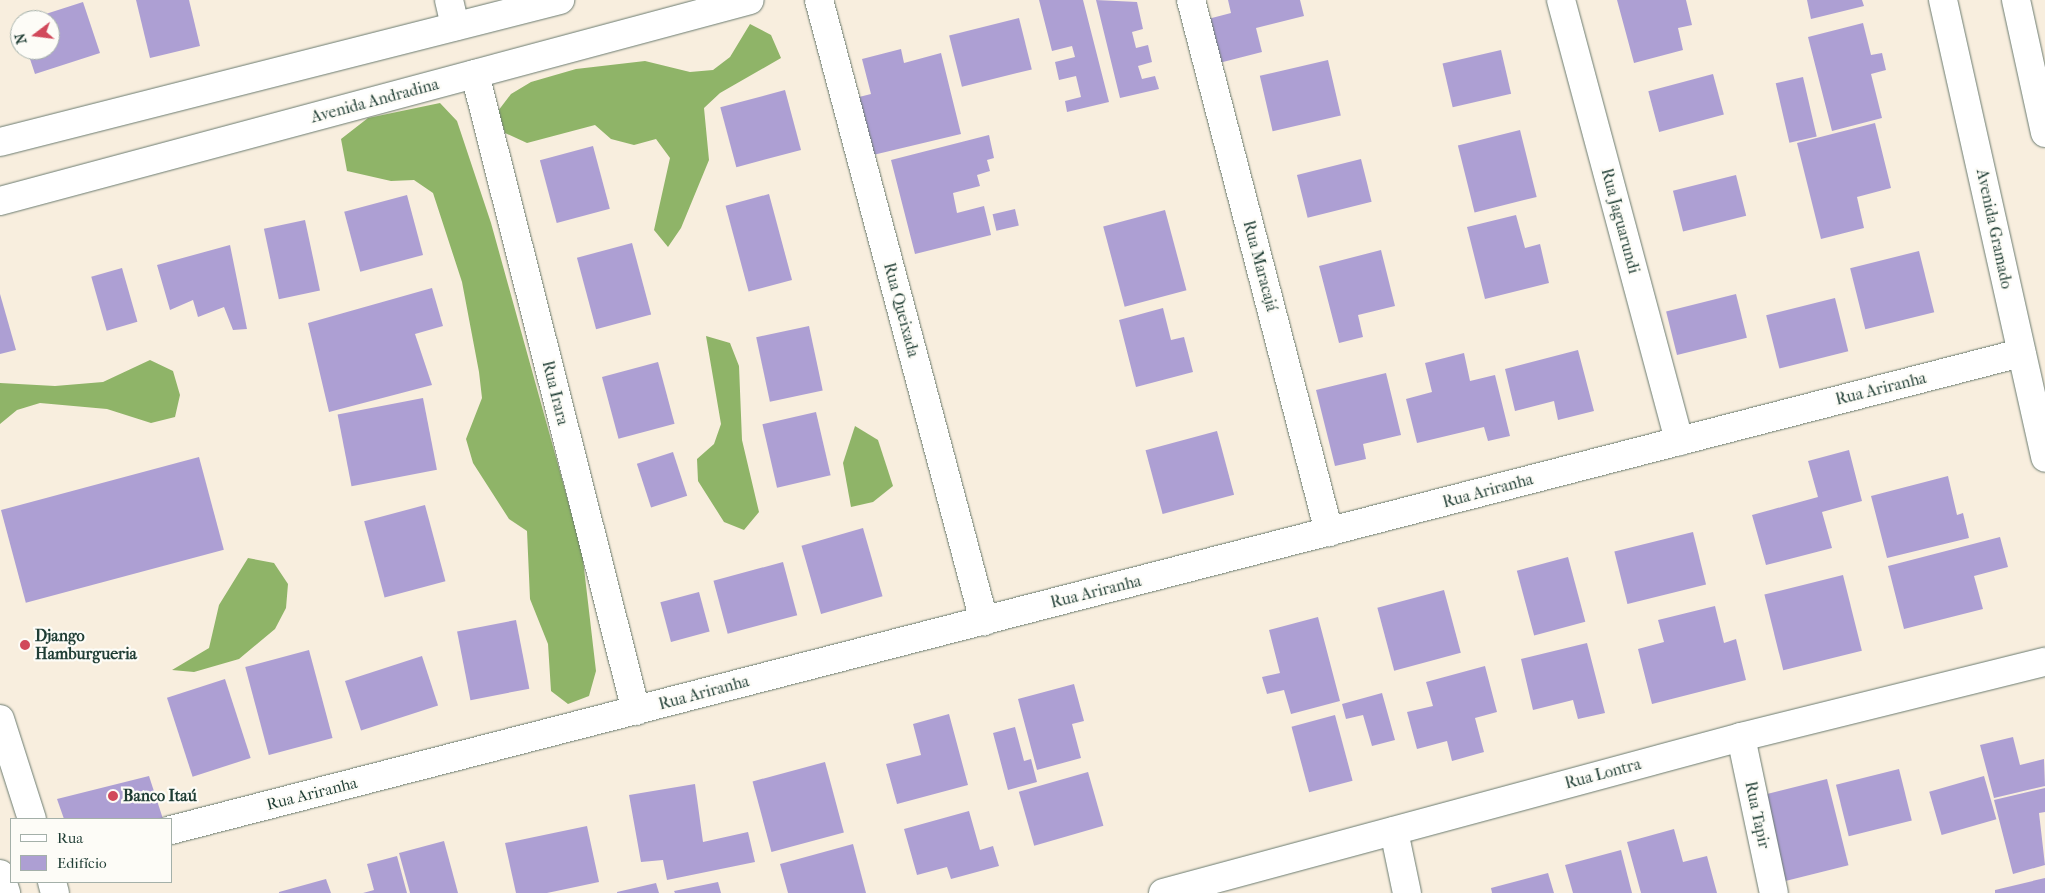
<!DOCTYPE html>
<meta charset="utf-8">
<style>
body{margin:0}
#map{position:relative;width:2045px;height:893px;overflow:hidden;background:#f8eede;font-family:"IM FELL French Canon",serif}
div>[style]{position:absolute}
[style*='--x']{left:calc(var(--x)*1px);top:calc(var(--y)*1px);width:calc(var(--w)*1px);rotate:calc(var(--a)*1deg)}
.forest>*{inset:0;background:#8fb468}
.building>*{inset:0;background:#ad9fd3;transform-origin:0 0}
.roads{filter:drop-shadow(0 0 1px #6b7b70) drop-shadow(0 0 1px #6b7b70)}
.minor>*{height:28px;margin:-14px;padding:0 14px;transform-origin:14px;border-radius:14px;background:#fff}
.major>*{height:28px;margin:-14px;padding:0 14px;transform-origin:14px;border-radius:14px;background:#fff}
.dots>*{width:14px;height:14px;translate:-50% -50%;box-sizing:border-box;border:2px solid #fdfcf7;border-radius:50%}
span{translate:-50% -50%;white-space:nowrap;text-align:center;line-height:1.15;-webkit-text-stroke:4.5px #fdfcf7;paint-order:stroke}
.street-label{font-size:16px;color:#1f3d34}
.poi-label{font-size:16px;color:#1f3d34;font-weight:700}
.left{translate:0 -50%;text-align:left}
.legend{position:absolute;left:10px;top:818px;width:162px;height:65px;box-sizing:border-box;background:#fdfcf7;border:1px solid #a4b0a9;margin:0;padding:6px 9px;list-style:none;font-size:15px;color:#1f3d34}
.legend li{display:flex;align-items:center;gap:10px;height:25px}
.legend b{width:25px;border:1px solid #a4b0a9}
.north{position:absolute;left:10px;top:10px;width:50px;height:50px;box-sizing:border-box;background:#fdfcf7;border:1px solid #a4b0a9;border-radius:50%;rotate:255deg;font-size:14px;font-weight:700;line-height:20px;text-align:center;color:#1f3d34}
.north::after{content:'';display:block;margin:auto;width:18px;height:22px;background:#d1495b;clip-path:polygon(50% 0,100% 100%,50% 72%,0 100%)}
</style>
<div id="map">
<div class="forest">
<div style="clip-path:polygon(750px 24px,771px 35px,781px 58px,720px 93px,704px 108px,709px 160px,681px 228px,668px 247px,654px 230px,670px 158px,656px 139px,634px 145px,611px 139px,595px 125px,527px 143px,505px 133px,498px 111px,511px 94px,531px 82px,576px 69px,645px 61px,690px 72px,713px 70px,730px 57px)"></div>
<div style="clip-path:polygon(440px 103px,457px 121px,491px 223px,582px 551px,596px 671px,589px 696px,568px 704px,551px 691px,548px 644px,530px 599px,527px 531px,509px 519px,473px 463px,466px 439px,482px 398px,479px 372px,462px 282px,433px 193px,414px 180px,391px 181px,347px 171px,341px 139px,368px 118px)"></div>
<div style="clip-path:polygon(706px 336px,730px 343px,739px 366px,742px 440px,759px 512px,744px 530px,724px 522px,698px 481px,697px 459px,714px 444px,721px 424px)"></div>
<div style="clip-path:polygon(150px 360px,173px 371px,180px 395px,175px 417px,151px 423px,107px 409px,40px 403px,17px 410px,0 424px,0 383px,55px 386px,103px 382px)"></div>
<div style="clip-path:polygon(855px 426px,878px 440px,893px 486px,873px 502px,851px 507px,843px 463px)"></div>
<div style="clip-path:polygon(248px 558px,274px 563px,288px 584px,286px 608px,275px 629px,239px 659px,194px 672px,172px 670px,209px 648px,219px 605px)"></div>
</div>
<div class="building">
<div style="clip-path:polygon(136px 0,189px 0,200px 46px,150px 58px)"></div>
<div style="clip-path:polygon(1039px 0,1083px 0,1109px 102px,1067px 112px,1065px 101px,1081px 97px,1076px 76px,1059px 80px,1055px 62px,1075px 57px,1072px 46px,1052px 51px)"></div>
<div style="clip-path:polygon(1096px 0,1137px 2px,1143px 29px,1132px 32px,1136px 48px,1148px 45px,1152px 62px,1138px 66px,1142px 79px,1155px 76px,1159px 89px,1120px 98px)"></div>
<div style="clip-path:polygon(1228px 0,1300px 0,1304px 16px,1256px 28px,1262px 52px,1219px 63px,1208px 19px,1231px 13px)"></div>
<div style="clip-path:polygon(1617px 0,1686px 0,1692px 25px,1678px 28px,1683px 50px,1634px 63px)"></div>
<div style="clip-path:polygon(1807px 0,1862px 0,1864px 6px,1811px 19px)"></div>
<div style="clip-path:polygon(83px 2px,100px 53px,35px 74px,27px 50px,50px 50px,50px 20px,27px 20px)"></div>
<div style="left:1019px;top:18px;width:53px;height:72px;rotate:76deg"></div>
<div style="clip-path:polygon(1863px 23px,1871px 55px,1882px 53px,1886px 70px,1871px 74px,1882px 118px,1832px 131px,1808px 37px)"></div>
<div style="clip-path:polygon(901px 49px,904px 63px,941px 53px,961px 134px,873px 155px,859px 97px,871px 94px,862px 59px)"></div>
<div style="left:1501px;top:50px;width:45px;height:60px;rotate:77deg"></div>
<div style="left:1328px;top:60px;width:57px;height:70px;rotate:77deg"></div>
<div style="left:1713px;top:74px;width:42px;height:67px;rotate:75deg"></div>
<div style="left:1803px;top:77px;width:61px;height:28px;rotate:77deg"></div>
<div style="left:785px;top:90px;width:62px;height:67px;rotate:75deg"></div>
<div style="clip-path:polygon(1875px 123px,1891px 188px,1857px 197px,1864px 228px,1821px 239px,1797px 143px)"></div>
<div style="left:1520px;top:130px;width:69px;height:64px;rotate:76deg"></div>
<div style="clip-path:polygon(989px 135px,994px 158px,987px 160px,990px 171px,977px 175px,980px 186px,953px 193px,957px 213px,984px 206px,991px 235px,915px 254px,891px 160px)"></div>
<div style="left:593px;top:146px;width:65px;height:55px;rotate:75deg"></div>
<div style="left:1361px;top:159px;width:44px;height:66px;rotate:76deg"></div>
<div style="left:1736px;top:175px;width:42px;height:65px;rotate:76deg"></div>
<div style="left:769px;top:194px;width:89px;height:45px;rotate:75deg"></div>
<div style="left:407px;top:195px;width:62px;height:65px;rotate:75deg"></div>
<div style="left:1015px;top:209px;width:17px;height:23px;rotate:77deg"></div>
<div style="left:1165px;top:210px;width:83px;height:64px;rotate:75deg"></div>
<div style="clip-path:polygon(1516px 215px,1525px 248px,1540px 244px,1549px 283px,1485px 299px,1467px 227px)"></div>
<div style="left:305px;top:220px;width:72px;height:42px;rotate:78deg"></div>
<div style="left:632px;top:243px;width:74px;height:57px;rotate:75deg"></div>
<div style="clip-path:polygon(230px 245px,247px 329px,233px 330px,224px 307px,198px 317px,193px 300px,170px 310px,157px 265px)"></div>
<div style="clip-path:polygon(1381px 250px,1395px 306px,1358px 315px,1363px 337px,1339px 343px,1319px 266px)"></div>
<div style="left:1919px;top:251px;width:63px;height:71px;rotate:76deg"></div>
<div style="left:122px;top:268px;width:56px;height:32px;rotate:74deg"></div>
<div style="clip-path:polygon(432px 288px,443px 326px,415px 334px,432px 385px,329px 412px,308px 323px)"></div>
<div style="clip-path:polygon(0 294px,16px 350px,0 354px)"></div>
<div style="left:1736px;top:294px;width:45px;height:72px;rotate:76deg"></div>
<div style="left:1835px;top:298px;width:55px;height:71px;rotate:76deg"></div>
<div style="clip-path:polygon(1163px 308px,1171px 340px,1184px 337px,1193px 372px,1136px 387px,1119px 320px)"></div>
<div style="left:809px;top:326px;width:66px;height:54px;rotate:78deg"></div>
<div style="clip-path:polygon(1578px 350px,1594px 411px,1558px 420px,1554px 401px,1515px 411px,1505px 369px)"></div>
<div style="clip-path:polygon(1464px 353px,1470px 381px,1495px 375px,1510px 436px,1488px 441px,1484px 427px,1417px 443px,1406px 399px,1432px 392px,1425px 363px)"></div>
<div style="left:658px;top:362px;width:64px;height:58px;rotate:75deg"></div>
<div style="clip-path:polygon(1386px 373px,1401px 435px,1363px 444px,1366px 459px,1335px 466px,1316px 390px)"></div>
<div style="left:423px;top:398px;width:73px;height:87px;rotate:79deg"></div>
<div style="left:816px;top:412px;width:65px;height:55px;rotate:77deg"></div>
<div style="left:1217px;top:431px;width:66px;height:74px;rotate:75deg"></div>
<div style="clip-path:polygon(1849px 450px,1862px 501px,1822px 512px,1832px 548px,1766px 565px,1752px 515px,1818px 497px,1808px 461px)"></div>
<div style="left:673px;top:452px;width:46px;height:38px;rotate:72deg"></div>
<div style="left:199px;top:457px;width:96px;height:205px;rotate:75deg"></div>
<div style="clip-path:polygon(1948px 476px,1957px 515px,1963px 513px,1969px 538px,1887px 558px,1871px 496px)"></div>
<div style="left:425px;top:505px;width:79px;height:63px;rotate:75deg"></div>
<div style="left:863px;top:528px;width:71px;height:64px;rotate:74deg"></div>
<div style="left:1693px;top:532px;width:54px;height:81px;rotate:76deg"></div>
<div style="clip-path:polygon(2000px 537px,2008px 567px,1974px 576px,1983px 609px,1904px 629px,1888px 566px)"></div>
<div style="left:1568px;top:557px;width:67px;height:53px;rotate:75deg"></div>
<div style="left:783px;top:562px;width:55px;height:72px;rotate:75deg"></div>
<div style="left:1843px;top:575px;width:78px;height:81px;rotate:76deg"></div>
<div style="left:1444px;top:590px;width:65px;height:69px;rotate:75deg"></div>
<div style="left:699px;top:592px;width:41px;height:40px;rotate:75deg"></div>
<div style="clip-path:polygon(1715px 606px,1724px 643px,1736px 639px,1746px 680px,1652px 704px,1638px 649px,1664px 642px,1658px 620px)"></div>
<div style="clip-path:polygon(1318px 617px,1340px 701px,1291px 714px,1284px 690px,1267px 694px,1262px 677px,1280px 673px,1269px 630px)"></div>
<div style="left:516px;top:620px;width:70px;height:60px;rotate:79deg"></div>
<div style="clip-path:polygon(1587px 643px,1605px 713px,1578px 719px,1573px 700px,1533px 710px,1521px 659px)"></div>
<div style="left:309px;top:650px;width:91px;height:66px;rotate:75deg"></div>
<div style="left:422px;top:656px;width:52px;height:81px;rotate:72deg"></div>
<div style="clip-path:polygon(1485px 666px,1497px 712px,1475px 718px,1484px 752px,1452px 761px,1447px 741px,1417px 749px,1407px 712px,1433px 706px,1426px 682px)"></div>
<div style="left:225px;top:679px;width:83px;height:61px;rotate:72deg"></div>
<div style="clip-path:polygon(1074px 684px,1084px 721px,1072px 724px,1081px 758px,1037px 770px,1018px 699px)"></div>
<div style="clip-path:polygon(1382px 693px,1395px 740px,1372px 746px,1363px 715px,1346px 719px,1342px 704px)"></div>
<div style="clip-path:polygon(949px 714px,968px 785px,897px 804px,886px 764px,921px 755px,913px 724px)"></div>
<div style="left:1335px;top:715px;width:68px;height:45px;rotate:75deg"></div>
<div style="clip-path:polygon(1015px 727px,1024px 761px,1031px 759px,1037px 782px,1008px 790px,993px 733px)"></div>
<div style="clip-path:polygon(2013px 737px,2020px 765px,2044px 759px,2045px 786px,1994px 798px,1980px 745px)"></div>
<div style="left:825px;top:762px;width:73px;height:75px;rotate:75deg"></div>
<div style="left:1899px;top:769px;width:53px;height:65px;rotate:76deg"></div>
<div style="left:1088px;top:772px;width:56px;height:72px;rotate:74deg"></div>
<div style="clip-path:polygon(149px 776px,163px 819px,64px 819px,57px 799px)"></div>
<div style="left:1984px;top:776px;width:45px;height:57px;rotate:74deg"></div>
<div style="left:1827px;top:779px;width:89px;height:66px;rotate:76deg"></div>
<div style="clip-path:polygon(695px 784px,703px 842px,748px 832px,755px 862px,667px 880px,663px 860px,641px 862px,629px 795px)"></div>
<div style="clip-path:polygon(2045px 788px,2045px 812px,2039px 813px,2045px 865px,2013px 874px,1994px 800px)"></div>
<div style="clip-path:polygon(969px 811px,980px 850px,993px 846px,999px 866px,951px 879px,947px 867px,917px 875px,904px 829px)"></div>
<div style="clip-path:polygon(587px 826px,599px 882px,547px 893px,516px 893px,505px 843px)"></div>
<div style="clip-path:polygon(1674px 829px,1683px 862px,1707px 856px,1717px 893px,1641px 893px,1627px 842px)"></div>
<div style="clip-path:polygon(444px 841px,458px 893px,410px 893px,399px 853px)"></div>
<div style="clip-path:polygon(853px 844px,866px 893px,788px 893px,780px 864px)"></div>
<div style="clip-path:polygon(1621px 850px,1632px 893px,1573px 893px,1565px 865px)"></div>
<div style="clip-path:polygon(397px 856px,407px 893px,363px 893px,374px 890px,367px 864px)"></div>
<div style="clip-path:polygon(1548px 873px,1554px 893px,1492px 893px,1491px 888px)"></div>
<div style="clip-path:polygon(2045px 878px,2045px 893px,1995px 893px,1995px 890px)"></div>
<div style="clip-path:polygon(326px 879px,331px 893px,279px 893px,279px 892px)"></div>
<div style="clip-path:polygon(718px 882px,721px 893px,675px 893px,674px 891px)"></div>
<div style="clip-path:polygon(656px 883px,659px 893px,617px 893px,617px 892px)"></div>
</div>
<div class="roads">
<div class="minor">
<div style="--x:449;--y:0;--w:27;--a:77"></div>
<div style="--x:819;--y:0;--w:643;--a:75.12"></div>
<div style="--x:1191;--y:0;--w:550;--a:75.46"></div>
<div style="--x:1561;--y:0;--w:457;--a:75"></div>
<div style="--x:1943;--y:0;--w:469;--a:77.4"></div>
<div style="--x:2016;--y:0;--w:136;--a:77.7"></div>
<div style="--x:475;--y:74;--w:657;--a:75.82"></div>
<div style="--x:0;--y:142;--w:578;--a:-14.23"></div>
<div style="--x:0;--y:201;--w:776;--a:-15"></div>
<div style="--x:1741;--y:737;--w:159;--a:78.1"></div>
<div style="--x:171;--y:830;--w:1911;--a:-14.46"></div>
<div style="--x:1394;--y:831;--w:63;--a:78.2"></div>
<div style="--x:1163;--y:893;--w:599;--a:-15.1"></div>
<div style="--x:1741;--y:737;--w:313;--a:-13.9"></div>
</div>
<div class="major">
<div style="--x:0;--y:719;--w:105;--a:72.3"></div>
<div style="--x:0;--y:874;--w:20;--a:72"></div>
<div style="--x:52;--y:882;--w:11;--a:75"></div>
</div>
</div>
<div class="dots">
<div style="left:25px;top:645px;background:#d1495b"></div>
<div style="left:113px;top:796px;background:#d1495b"></div>
</div>
<div class="street-label">
<span style="left:375px;top:101px;rotate:-15deg">Avenida Andradina</span>
<span style="left:1620px;top:221px;rotate:75deg">Rua Jaguarundi</span>
<span style="left:1994px;top:229px;rotate:78deg">Avenida Gramado</span>
<span style="left:1260px;top:266px;rotate:75deg">Rua Maracajá</span>
<span style="left:901px;top:310px;rotate:75deg">Rua Queixada</span>
<span style="left:1881px;top:389px;rotate:-14deg">Rua Ariranha</span>
<span style="left:555px;top:393px;rotate:76deg">Rua Irara</span>
<span style="left:1488px;top:491px;rotate:-15deg">Rua Ariranha</span>
<span style="left:1096px;top:592px;rotate:-14deg">Rua Ariranha</span>
<span style="left:704px;top:693px;rotate:-15deg">Rua Ariranha</span>
<span style="left:1603px;top:774px;rotate:-15deg">Rua Lontra</span>
<span style="left:312px;top:794px;rotate:-14deg">Rua Ariranha</span>
<span style="left:1757px;top:815px;rotate:78deg">Rua Tapir</span>
</div>
<div class="poi-label">
<span class="left" style="left:35px;top:645px">Django<br>Hamburgueria</span>
<span class="left" style="left:123px;top:796px">Banco Itaú</span>
</div>
<ul class="legend">
<li><b style="height:6px;background:#fff"></b>Rua</li>
<li><b style="height:14px;background:#ad9fd3"></b>Edifício</li>
</ul>
<div class="north">N</div>
</div>
